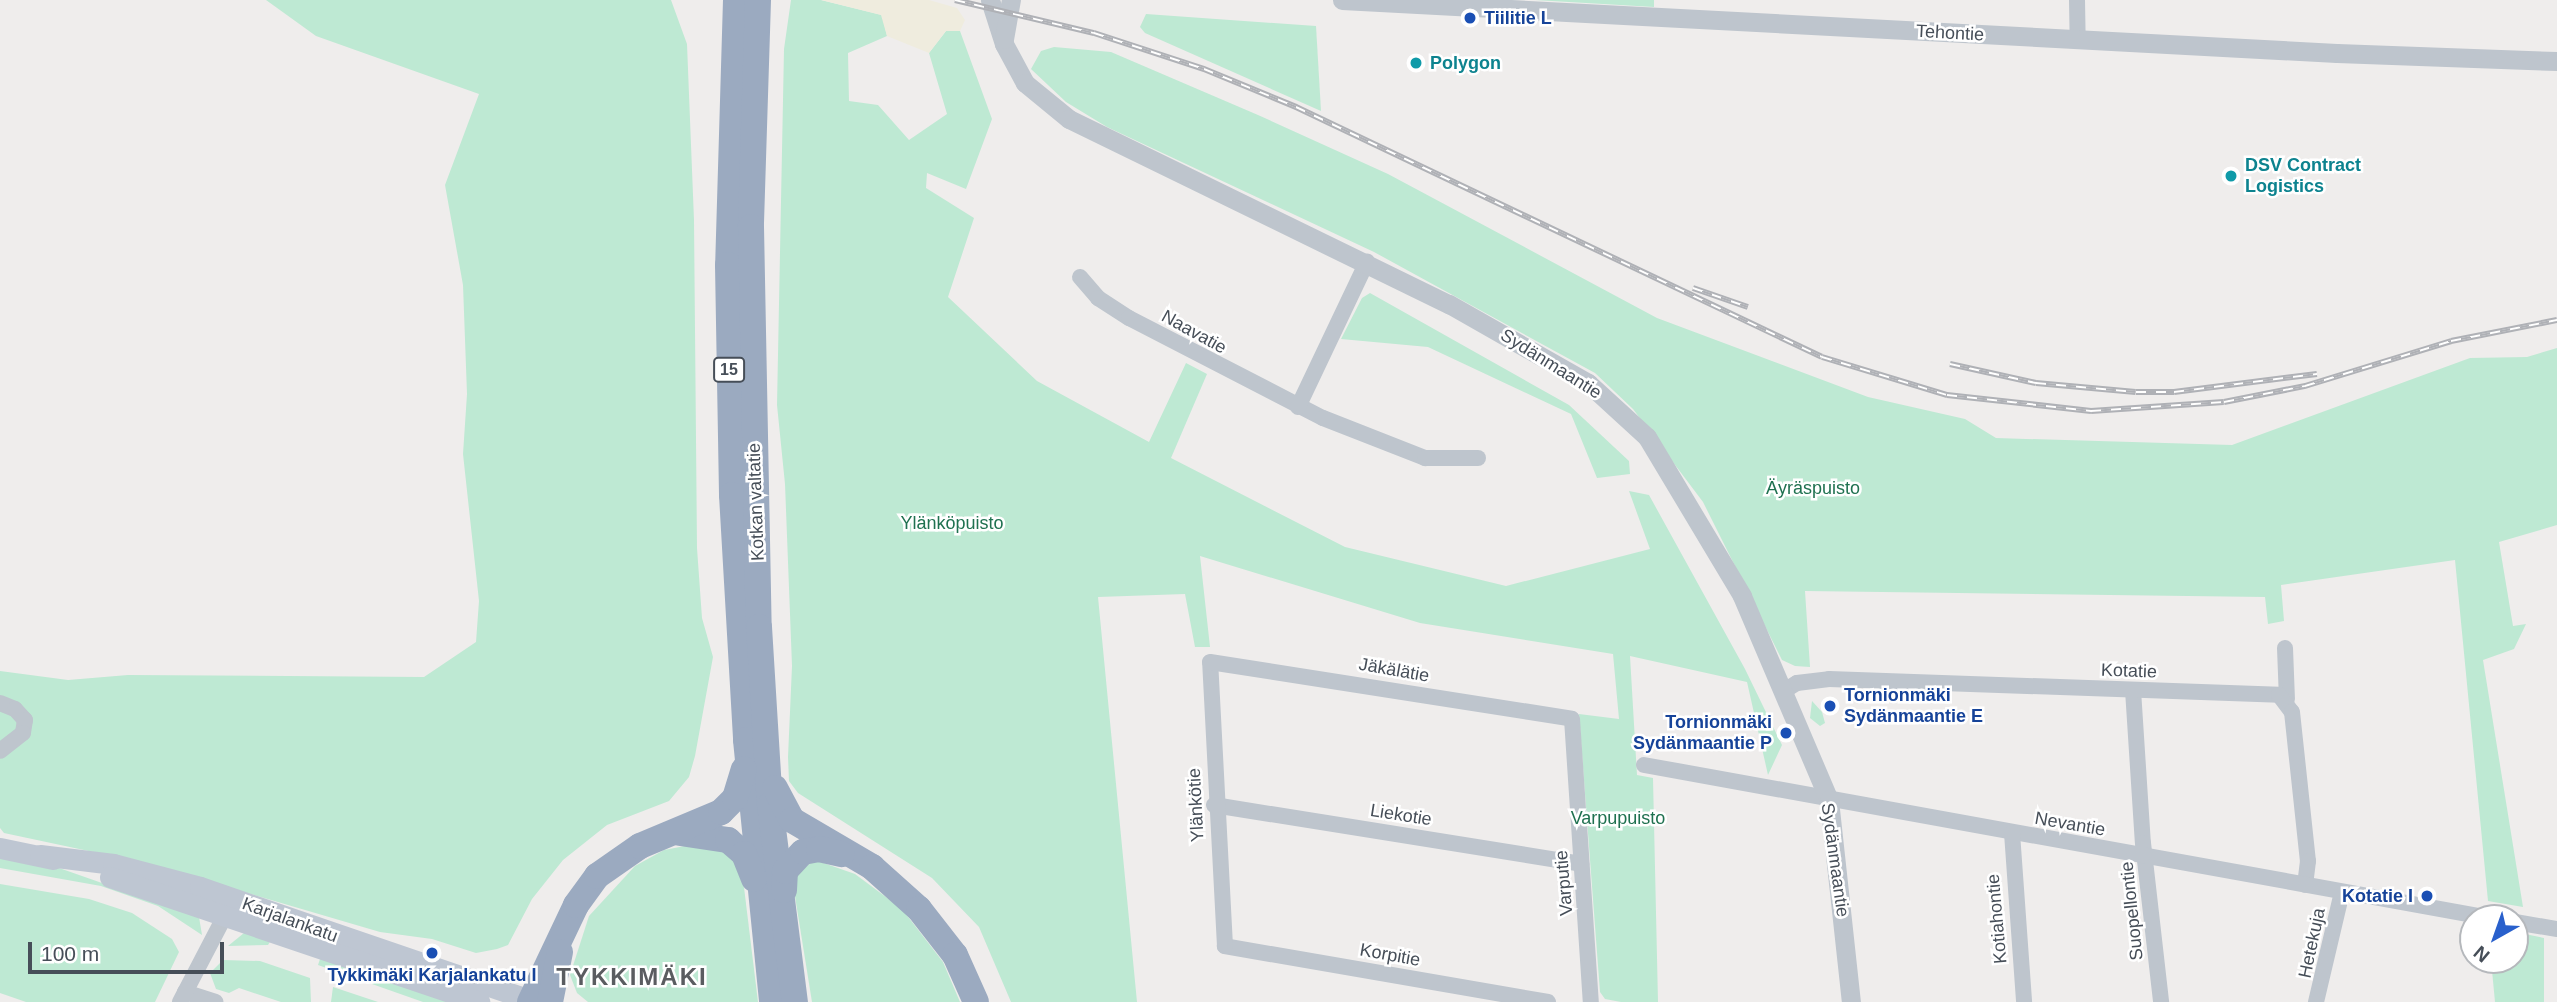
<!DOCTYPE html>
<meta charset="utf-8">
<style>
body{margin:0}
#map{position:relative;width:2557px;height:1002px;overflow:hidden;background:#efedec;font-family:Helvetica,sans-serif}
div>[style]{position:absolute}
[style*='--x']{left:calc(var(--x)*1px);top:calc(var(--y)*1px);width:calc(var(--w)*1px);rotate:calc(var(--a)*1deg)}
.green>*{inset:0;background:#bee9d3}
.sand>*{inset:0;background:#efecde}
.minor>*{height:16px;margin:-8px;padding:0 8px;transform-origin:8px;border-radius:8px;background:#bec5cd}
.tertiary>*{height:19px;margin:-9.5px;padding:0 9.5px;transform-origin:9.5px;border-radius:9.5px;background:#bec5cd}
.secondary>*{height:21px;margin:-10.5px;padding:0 10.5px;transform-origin:10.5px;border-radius:10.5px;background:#bec6d2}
.trunk>*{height:26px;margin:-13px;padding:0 13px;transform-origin:13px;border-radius:13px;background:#9baac0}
.rail>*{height:6px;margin-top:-3px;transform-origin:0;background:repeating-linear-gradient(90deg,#fff 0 10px,#afb1b6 0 20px);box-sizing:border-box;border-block:2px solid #afb1b6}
.dots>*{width:19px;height:19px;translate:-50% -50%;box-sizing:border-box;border:4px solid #fff;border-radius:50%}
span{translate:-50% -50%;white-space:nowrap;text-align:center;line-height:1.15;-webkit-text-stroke:5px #fff;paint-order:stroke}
.shield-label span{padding:2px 5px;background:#fff;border:2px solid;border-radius:5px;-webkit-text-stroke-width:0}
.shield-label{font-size:16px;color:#464e58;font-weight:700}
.transit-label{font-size:18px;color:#164399;font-weight:700}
.left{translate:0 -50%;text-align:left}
.right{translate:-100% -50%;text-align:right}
.street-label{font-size:18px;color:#464e58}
.culture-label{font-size:18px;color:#0d838f;font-weight:700}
.park-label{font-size:18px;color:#1f7150}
.district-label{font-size:24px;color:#5a5c60;font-weight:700;letter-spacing:2px}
.north{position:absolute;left:2459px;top:904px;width:70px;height:70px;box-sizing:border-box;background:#fff;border:2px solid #b5b8bc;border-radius:50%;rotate:220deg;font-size:19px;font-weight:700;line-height:28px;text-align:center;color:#464e58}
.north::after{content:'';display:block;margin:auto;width:24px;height:32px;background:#2960cc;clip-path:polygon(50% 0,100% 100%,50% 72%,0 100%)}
.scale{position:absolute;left:28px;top:942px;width:196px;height:32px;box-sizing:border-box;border:4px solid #464e58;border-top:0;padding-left:9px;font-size:21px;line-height:24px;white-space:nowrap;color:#464e58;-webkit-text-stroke:5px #fff;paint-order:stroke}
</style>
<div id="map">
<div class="green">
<div style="clip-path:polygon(266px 0,671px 0,687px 44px,694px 220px,697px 548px,702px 618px,713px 657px,695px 756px,689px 777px,669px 801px,607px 825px,563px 860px,532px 899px,508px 945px,497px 949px,476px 953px,432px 939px,380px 932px,145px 863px,4px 833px,0 828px,0 671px,68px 680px,128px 675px,424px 677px,476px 642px,479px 601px,463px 454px,467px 394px,463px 285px,445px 185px,479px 94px,316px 36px)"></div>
<div style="clip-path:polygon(791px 0,821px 0,882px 15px,887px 36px,848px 53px,849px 101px,878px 105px,909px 140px,947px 114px,929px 53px,946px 31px,960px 31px,992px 119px,966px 189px,927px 173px,926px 188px,974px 218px,948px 297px,1037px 381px,1149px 442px,1186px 363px,1207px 374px,1171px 458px,1345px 547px,1506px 586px,1650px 549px,1629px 491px,1649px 495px,1745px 669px,1782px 745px,1768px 775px,1747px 682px,1630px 656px,1637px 775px,1653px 778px,1658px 1002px,1621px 1002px,1605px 999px,1600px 992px,1579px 714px,1619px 719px,1613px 654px,1420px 623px,1200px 556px,1210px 647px,1195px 647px,1185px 594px,1098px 597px,1137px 1002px,1011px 1002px,979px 927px,932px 878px,798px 793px,789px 781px,788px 757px,792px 666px,785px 484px,777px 405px,784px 49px)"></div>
<div style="clip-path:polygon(1535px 0,1654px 0,1654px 7px)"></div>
<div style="clip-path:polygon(1146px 14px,1316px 26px,1321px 111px,1145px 33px,1140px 27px)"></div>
<div style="clip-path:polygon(1054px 47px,1111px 52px,1258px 115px,1388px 174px,1657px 318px,1868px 397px,1965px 419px,1996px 438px,2232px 445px,2470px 358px,2527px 357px,2557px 348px,2557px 525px,2499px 542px,2513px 626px,2526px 624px,2514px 649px,2483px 660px,2523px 907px,2488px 901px,2455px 560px,2281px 585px,2284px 621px,2268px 624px,2265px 597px,1805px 591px,1810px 667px,1795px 666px,1782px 660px,1703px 502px,1633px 409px,1595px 373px,1374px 252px,1107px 127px,1066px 102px,1031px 69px,1041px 51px)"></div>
<div style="clip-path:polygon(1370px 293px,1569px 405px,1629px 461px,1630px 474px,1597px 478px,1571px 414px,1428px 347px,1341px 339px,1362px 298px)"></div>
<div style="clip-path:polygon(1812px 701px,1822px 712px,1825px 723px,1820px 726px,1810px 718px)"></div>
<div style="clip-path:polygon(685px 846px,724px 849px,742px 871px,758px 1002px,588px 1002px,577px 993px,570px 975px,589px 916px,635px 866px,664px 850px)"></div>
<div style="clip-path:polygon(0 855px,42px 862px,199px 917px,202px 935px,158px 906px,101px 886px,0 868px)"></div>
<div style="clip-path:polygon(815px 860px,855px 874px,902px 909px,943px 962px,960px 1002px,812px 1002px,793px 884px,794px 875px)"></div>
<div style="clip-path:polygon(0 884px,89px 899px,132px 913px,172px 939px,179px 952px,155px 1002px,26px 1002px,0 993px)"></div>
<div style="clip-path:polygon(2515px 932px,2544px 938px,2544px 1002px,2495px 1002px,2491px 960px,2515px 960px)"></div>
<div style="clip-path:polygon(244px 933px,271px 940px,268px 945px,228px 946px)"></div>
<div style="clip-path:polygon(320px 959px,370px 973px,452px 1002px,423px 1002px,318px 965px)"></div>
<div style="clip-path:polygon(223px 960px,260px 961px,310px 978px,311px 1002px,281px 1002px,239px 988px,229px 993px,216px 989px,210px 973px)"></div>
<div style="clip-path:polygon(333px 987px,378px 1002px,331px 1002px)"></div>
</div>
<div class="sand">
<div style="clip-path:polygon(821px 0,929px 0,957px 8px,965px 20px,960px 31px,946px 31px,929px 53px,887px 36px,881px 15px)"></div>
</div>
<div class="minor">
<div style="--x:2077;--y:0;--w:39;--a:89"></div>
<div style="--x:1080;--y:277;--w:28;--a:49"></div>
<div style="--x:1098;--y:298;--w:37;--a:33"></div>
<div style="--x:1129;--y:318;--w:218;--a:27.3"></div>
<div style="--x:1323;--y:418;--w:110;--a:21.4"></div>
<div style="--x:1425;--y:458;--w:53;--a:0"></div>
<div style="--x:1298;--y:407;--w:161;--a:-64.6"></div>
<div style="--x:2285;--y:648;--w:51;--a:87.8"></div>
<div style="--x:2133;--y:690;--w:153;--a:86.3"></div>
<div style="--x:2143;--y:843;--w:160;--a:83.5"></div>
<div style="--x:1784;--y:691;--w:15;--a:-32"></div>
<div style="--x:1797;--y:683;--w:32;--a:-7"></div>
<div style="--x:1829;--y:679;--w:450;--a:2"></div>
<div style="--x:2279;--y:695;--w:21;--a:53"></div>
<div style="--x:2292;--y:712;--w:150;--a:83.9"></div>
<div style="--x:2308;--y:861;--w:24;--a:97"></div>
<div style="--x:0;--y:703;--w:16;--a:22"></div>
<div style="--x:15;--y:709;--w:15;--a:48"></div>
<div style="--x:25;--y:720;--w:13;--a:99"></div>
<div style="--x:23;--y:733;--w:29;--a:142"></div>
<div style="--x:1644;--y:765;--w:860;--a:10.25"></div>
<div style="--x:1214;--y:805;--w:372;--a:9.1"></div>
<div style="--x:2012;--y:833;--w:169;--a:85.9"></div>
<div style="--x:2515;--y:922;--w:43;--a:9.5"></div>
<div style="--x:185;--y:992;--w:32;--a:18"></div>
<div style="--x:180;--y:1002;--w:106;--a:-62.5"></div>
<div style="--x:1548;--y:1002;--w:328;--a:-170.2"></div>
<div style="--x:1225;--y:946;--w:284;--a:-93"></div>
<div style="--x:1210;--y:662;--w:366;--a:8.9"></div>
<div style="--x:1572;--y:719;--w:284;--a:86.2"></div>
<div style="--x:2316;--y:1002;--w:113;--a:-76.7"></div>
</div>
<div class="tertiary">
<div style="--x:990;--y:0;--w:46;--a:72.3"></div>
<div style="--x:1004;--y:44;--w:44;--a:61.7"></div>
<div style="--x:1025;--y:83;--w:57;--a:39.3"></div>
<div style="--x:1069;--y:119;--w:423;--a:26"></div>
<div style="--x:1449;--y:304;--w:160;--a:29.6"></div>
<div style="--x:1588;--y:383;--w:80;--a:42.5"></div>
<div style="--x:1647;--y:437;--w:185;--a:59.1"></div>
<div style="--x:1742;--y:596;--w:222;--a:66.9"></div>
<div style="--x:1829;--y:800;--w:203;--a:83.8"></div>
<div style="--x:1342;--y:0;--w:996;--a:3.05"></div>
<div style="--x:2337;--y:53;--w:220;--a:2.1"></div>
<div style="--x:1004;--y:39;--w:40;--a:-80"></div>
</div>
<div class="secondary">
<div style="--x:0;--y:848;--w:54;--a:11.7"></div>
<div style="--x:40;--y:855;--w:74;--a:7"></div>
<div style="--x:113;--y:864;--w:90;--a:14.8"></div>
<div style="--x:200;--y:887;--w:355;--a:18.9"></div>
<div style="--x:110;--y:877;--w:390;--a:18.7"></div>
</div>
<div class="trunk">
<div style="--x:736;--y:0;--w:265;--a:91.7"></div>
<div style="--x:728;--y:265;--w:230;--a:89"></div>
<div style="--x:732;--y:495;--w:245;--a:86.7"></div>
<div style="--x:746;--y:740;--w:263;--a:84.3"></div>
<div style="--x:758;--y:0;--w:227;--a:91.8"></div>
<div style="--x:751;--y:227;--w:400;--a:88.9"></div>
<div style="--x:759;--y:627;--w:178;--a:86.5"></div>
<div style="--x:770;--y:805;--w:199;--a:82.8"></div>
<div style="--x:775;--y:788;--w:36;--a:62"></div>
<div style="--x:792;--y:820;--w:93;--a:30.4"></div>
<div style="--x:872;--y:867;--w:63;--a:41.8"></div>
<div style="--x:919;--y:909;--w:58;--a:52"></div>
<div style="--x:955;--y:955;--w:51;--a:65.9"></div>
<div style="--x:680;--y:833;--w:49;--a:8.3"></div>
<div style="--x:728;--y:840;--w:21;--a:41"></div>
<div style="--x:744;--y:854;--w:27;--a:68"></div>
<div style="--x:784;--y:890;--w:19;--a:-87"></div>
<div style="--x:785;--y:871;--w:26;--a:-47"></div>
<div style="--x:803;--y:852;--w:16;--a:-11"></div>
<div style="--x:819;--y:849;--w:23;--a:13"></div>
<div style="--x:530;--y:1002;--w:107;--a:-64.6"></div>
<div style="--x:576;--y:905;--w:36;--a:-54"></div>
<div style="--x:597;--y:876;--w:52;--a:-34.9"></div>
<div style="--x:640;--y:846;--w:88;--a:-22.8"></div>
<div style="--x:721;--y:812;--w:20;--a:-45"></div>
<div style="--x:735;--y:798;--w:30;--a:-73"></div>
<div style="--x:550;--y:1002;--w:51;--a:-78.7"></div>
</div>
<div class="rail">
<div style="--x:955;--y:0;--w:143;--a:13.4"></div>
<div style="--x:1094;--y:33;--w:116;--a:18.1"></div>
<div style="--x:1204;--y:69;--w:100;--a:22.4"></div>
<div style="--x:1296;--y:107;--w:582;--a:25.42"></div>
<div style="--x:1822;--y:357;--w:131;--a:16.9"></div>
<div style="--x:1947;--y:395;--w:145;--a:6.3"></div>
<div style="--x:2091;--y:411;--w:133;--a:-3.9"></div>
<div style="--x:2224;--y:402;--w:83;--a:-11.2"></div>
<div style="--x:2305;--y:386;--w:153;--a:-17.1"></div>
<div style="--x:2451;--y:341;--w:108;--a:-11.2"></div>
<div style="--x:1693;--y:288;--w:58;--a:19.1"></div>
<div style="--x:1950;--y:364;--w:88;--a:12.5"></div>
<div style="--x:2036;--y:383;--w:100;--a:5.1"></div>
<div style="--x:2136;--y:392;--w:38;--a:0"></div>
<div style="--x:2174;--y:392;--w:144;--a:-7.2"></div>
</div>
<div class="dots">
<div style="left:1470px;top:18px;background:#1a4fb4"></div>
<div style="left:1416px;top:63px;background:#0f9aa8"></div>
<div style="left:2231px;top:176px;background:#0f9aa8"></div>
<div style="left:1830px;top:706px;background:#1a4fb4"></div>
<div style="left:1786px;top:733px;background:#1a4fb4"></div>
<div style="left:2427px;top:896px;background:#1a4fb4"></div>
<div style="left:432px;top:953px;background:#1a4fb4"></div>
</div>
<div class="shield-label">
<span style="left:729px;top:370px">15</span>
</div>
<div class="transit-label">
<span class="left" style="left:1484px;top:18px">Tiilitie L</span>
<span class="left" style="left:1844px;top:706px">Tornionmäki<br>Sydänmaantie E</span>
<span class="right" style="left:1772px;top:733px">Tornionmäki<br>Sydänmaantie P</span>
<span class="right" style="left:2413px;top:896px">Kotatie I</span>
<span style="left:432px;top:975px">Tykkimäki Karjalankatu I</span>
</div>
<div class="street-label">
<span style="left:1950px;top:33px;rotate:3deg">Tehontie</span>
<span style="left:1194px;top:332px;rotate:29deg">Naavatie</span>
<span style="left:1551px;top:364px;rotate:32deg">Sydänmaantie</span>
<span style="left:756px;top:502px;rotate:-92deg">Kotkan valtatie</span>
<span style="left:1394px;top:670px;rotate:10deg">Jäkälätie</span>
<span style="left:2129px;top:671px;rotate:2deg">Kotatie</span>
<span style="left:1196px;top:805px;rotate:-93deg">Ylänkötie</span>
<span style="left:1401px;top:815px;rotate:9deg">Liekotie</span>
<span style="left:2070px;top:824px;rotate:10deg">Nevantie</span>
<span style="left:1835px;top:860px;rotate:82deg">Sydänmaantie</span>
<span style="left:1564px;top:883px;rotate:-95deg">Varputie</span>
<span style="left:2132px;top:911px;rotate:-96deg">Suopellontie</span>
<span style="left:1997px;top:919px;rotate:-95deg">Kotiahontie</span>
<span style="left:290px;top:920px;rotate:20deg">Karjalankatu</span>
<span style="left:2312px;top:943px;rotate:-78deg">Hetekuja</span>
<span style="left:1390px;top:955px;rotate:10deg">Korpitie</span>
</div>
<div class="culture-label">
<span class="left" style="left:1430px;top:63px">Polygon</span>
<span class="left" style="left:2245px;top:176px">DSV Contract<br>Logistics</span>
</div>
<div class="park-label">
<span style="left:1813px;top:488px">Äyräspuisto</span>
<span style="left:952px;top:523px">Ylänköpuisto</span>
<span style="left:1618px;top:818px">Varpupuisto</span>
</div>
<div class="district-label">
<span style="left:632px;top:977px">TYKKIMÄKI</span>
</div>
<div class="north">N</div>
<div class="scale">100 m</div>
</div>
